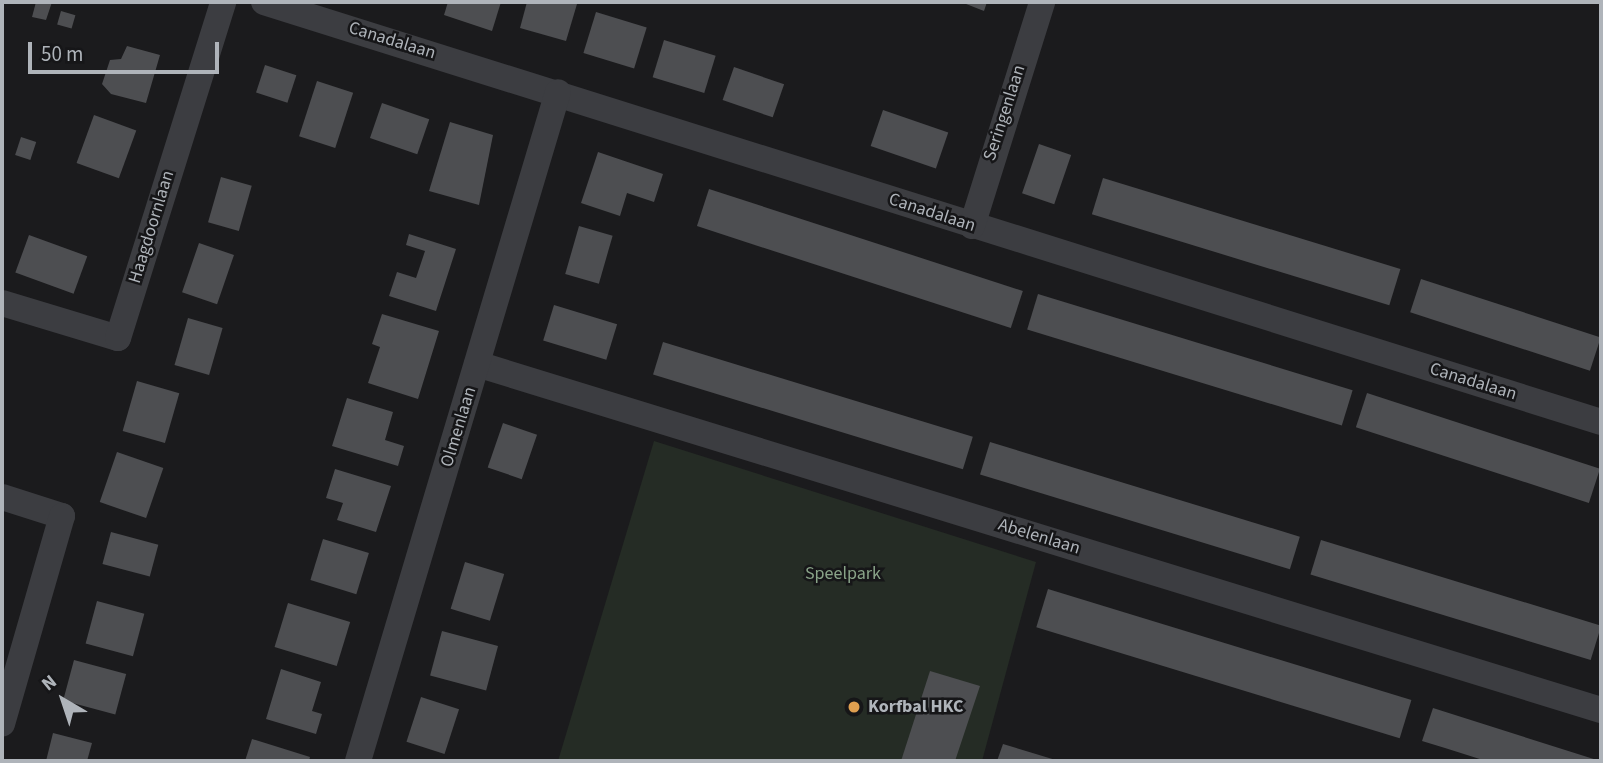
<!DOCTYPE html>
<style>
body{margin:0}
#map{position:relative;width:1603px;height:763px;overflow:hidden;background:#1b1b1d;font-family:"Source Sans 3",sans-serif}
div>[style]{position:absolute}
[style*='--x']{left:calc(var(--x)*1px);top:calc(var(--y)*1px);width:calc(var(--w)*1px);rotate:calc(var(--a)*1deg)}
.green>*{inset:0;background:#252c25}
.building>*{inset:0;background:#4d4e51;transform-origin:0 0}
.street>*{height:26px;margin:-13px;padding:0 13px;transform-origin:13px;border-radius:13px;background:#3c3d41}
.dots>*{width:19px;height:19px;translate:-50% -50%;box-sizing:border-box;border:4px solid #161618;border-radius:50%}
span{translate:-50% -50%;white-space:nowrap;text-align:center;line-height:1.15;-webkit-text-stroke:5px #161618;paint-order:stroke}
.street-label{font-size:18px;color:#afb4ba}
.park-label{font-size:18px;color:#89a388}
.poi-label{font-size:18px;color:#afb4ba;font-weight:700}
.left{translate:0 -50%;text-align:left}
.frame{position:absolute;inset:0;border:4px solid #afb4ba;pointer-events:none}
.north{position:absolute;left:28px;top:665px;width:70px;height:70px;-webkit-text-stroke:5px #161618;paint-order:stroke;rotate:321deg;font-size:19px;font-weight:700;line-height:28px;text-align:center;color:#afb4ba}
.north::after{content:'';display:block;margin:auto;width:24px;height:32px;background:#afb4ba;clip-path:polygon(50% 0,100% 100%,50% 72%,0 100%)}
.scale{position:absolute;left:28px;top:42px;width:191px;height:32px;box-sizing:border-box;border:4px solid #afb4ba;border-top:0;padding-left:9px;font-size:21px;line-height:24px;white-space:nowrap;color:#afb4ba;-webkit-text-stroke:5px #161618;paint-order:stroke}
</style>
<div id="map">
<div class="green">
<div style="clip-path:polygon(654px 441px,1036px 562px,982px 761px,558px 761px)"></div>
</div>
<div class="building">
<div style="clip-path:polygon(36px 2px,52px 2px,46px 20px,32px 17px)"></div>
<div style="clip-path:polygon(448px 2px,501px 2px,492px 31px,444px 15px)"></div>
<div style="clip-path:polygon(527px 2px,577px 4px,566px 41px,520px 28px)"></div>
<div style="clip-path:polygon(961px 2px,987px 2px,984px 11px)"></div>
<div style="left:61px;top:11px;width:15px;height:14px;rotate:16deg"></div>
<div style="left:596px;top:12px;width:53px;height:43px;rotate:17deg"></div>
<div style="left:664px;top:40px;width:54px;height:39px;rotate:17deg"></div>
<div style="clip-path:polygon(127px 46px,160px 55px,146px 103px,111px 94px,102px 84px,110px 60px,121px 59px)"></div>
<div style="left:265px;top:65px;width:33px;height:29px;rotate:18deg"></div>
<div style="left:734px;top:67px;width:53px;height:35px;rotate:19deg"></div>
<div style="left:317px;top:81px;width:38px;height:58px;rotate:18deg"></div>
<div style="left:382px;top:103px;width:50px;height:37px;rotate:19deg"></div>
<div style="left:883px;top:110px;width:69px;height:38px;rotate:19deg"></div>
<div style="left:94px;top:115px;width:45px;height:51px;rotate:20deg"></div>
<div style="clip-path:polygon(450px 122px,493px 135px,479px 205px,429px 191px)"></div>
<div style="left:21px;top:137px;width:16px;height:19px;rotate:18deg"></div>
<div style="left:1039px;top:144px;width:34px;height:52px;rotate:19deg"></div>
<div style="clip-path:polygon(598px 152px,663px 174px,654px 202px,627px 193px,620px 216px,581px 203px)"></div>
<div style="left:221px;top:177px;width:32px;height:47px;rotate:16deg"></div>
<div style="left:1103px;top:178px;width:311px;height:38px;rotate:17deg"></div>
<div style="left:709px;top:189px;width:330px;height:39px;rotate:18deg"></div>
<div style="left:579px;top:226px;width:35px;height:50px;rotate:16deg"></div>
<div style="clip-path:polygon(409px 234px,456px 249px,436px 311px,389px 296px,397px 272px,416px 278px,425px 251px,406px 245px)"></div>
<div style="left:29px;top:235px;width:62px;height:40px;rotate:20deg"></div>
<div style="left:199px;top:243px;width:37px;height:52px;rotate:19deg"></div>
<div style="left:1421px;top:279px;width:189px;height:35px;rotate:18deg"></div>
<div style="left:1038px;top:294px;width:329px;height:37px;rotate:17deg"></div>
<div style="left:554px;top:305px;width:66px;height:37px;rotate:17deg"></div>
<div style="clip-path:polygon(382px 314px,439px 331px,418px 399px,368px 383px,380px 347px,372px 344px)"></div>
<div style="left:188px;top:318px;width:36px;height:49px;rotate:16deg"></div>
<div style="left:663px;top:342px;width:324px;height:34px;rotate:17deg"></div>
<div style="left:137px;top:381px;width:44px;height:52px;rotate:16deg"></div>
<div style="left:1367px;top:393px;width:245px;height:36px;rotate:18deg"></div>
<div style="clip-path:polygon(347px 398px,393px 412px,385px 440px,404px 446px,398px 466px,332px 446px)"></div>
<div style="left:503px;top:423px;width:36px;height:47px;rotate:19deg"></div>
<div style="left:990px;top:442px;width:324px;height:34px;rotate:17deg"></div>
<div style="left:117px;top:452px;width:49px;height:53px;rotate:19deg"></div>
<div style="clip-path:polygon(335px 469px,391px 486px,376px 532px,337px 520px,343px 503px,326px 498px)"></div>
<div style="left:111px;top:532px;width:49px;height:33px;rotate:15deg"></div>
<div style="left:323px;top:539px;width:48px;height:43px;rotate:17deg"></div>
<div style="left:1321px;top:540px;width:293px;height:36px;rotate:17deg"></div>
<div style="left:465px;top:562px;width:41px;height:49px;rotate:17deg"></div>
<div style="left:1048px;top:589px;width:380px;height:40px;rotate:17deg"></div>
<div style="left:97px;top:601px;width:49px;height:44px;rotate:15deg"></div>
<div style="left:288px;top:603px;width:65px;height:46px;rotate:17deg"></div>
<div style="left:442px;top:631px;width:58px;height:46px;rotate:15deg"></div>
<div style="left:74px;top:660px;width:54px;height:42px;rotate:15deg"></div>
<div style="clip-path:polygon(281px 669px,321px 682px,312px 711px,322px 714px,316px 734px,266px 719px)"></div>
<div style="clip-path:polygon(930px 671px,980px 686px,955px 761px,901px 761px)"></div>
<div style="left:421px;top:697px;width:40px;height:47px;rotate:18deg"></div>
<div style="clip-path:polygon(1433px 708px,1600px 761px,1486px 761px,1445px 748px,1422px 741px)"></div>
<div style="clip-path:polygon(53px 733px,92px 743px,87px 761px,46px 761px)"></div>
<div style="clip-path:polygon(252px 739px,310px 757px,309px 761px,245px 761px)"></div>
<div style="clip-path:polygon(1003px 744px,1059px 761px,997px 761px)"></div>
</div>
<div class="street">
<div style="--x:264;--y:2;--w:1401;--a:17.44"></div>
<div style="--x:972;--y:226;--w:235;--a:-72.6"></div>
<div style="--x:2;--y:303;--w:121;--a:16.8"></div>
<div style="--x:118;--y:338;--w:352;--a:-72.6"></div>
<div style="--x:477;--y:364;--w:1176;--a:17.11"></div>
<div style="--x:2;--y:497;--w:63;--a:17.6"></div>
<div style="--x:62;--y:516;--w:216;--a:106.1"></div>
<div style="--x:358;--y:761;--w:698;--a:-73.36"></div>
</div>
<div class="dots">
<div style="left:854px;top:707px;background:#df9f50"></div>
</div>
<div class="street-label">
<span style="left:392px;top:41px;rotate:17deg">Canadalaan</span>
<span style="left:1005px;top:113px;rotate:-72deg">Seringenlaan</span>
<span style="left:932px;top:213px;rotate:18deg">Canadalaan</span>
<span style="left:152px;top:227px;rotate:-73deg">Haagdoornlaan</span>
<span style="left:1473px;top:382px;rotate:17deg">Canadalaan</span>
<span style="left:459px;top:427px;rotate:-73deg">Olmenlaan</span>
<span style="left:1039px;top:537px;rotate:17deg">Abelenlaan</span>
</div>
<div class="park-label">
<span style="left:843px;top:574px">Speelpark</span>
</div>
<div class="poi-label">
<span class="left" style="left:868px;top:707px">Korfbal HKC</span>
</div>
<div class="frame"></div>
<div class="north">N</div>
<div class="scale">50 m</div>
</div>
